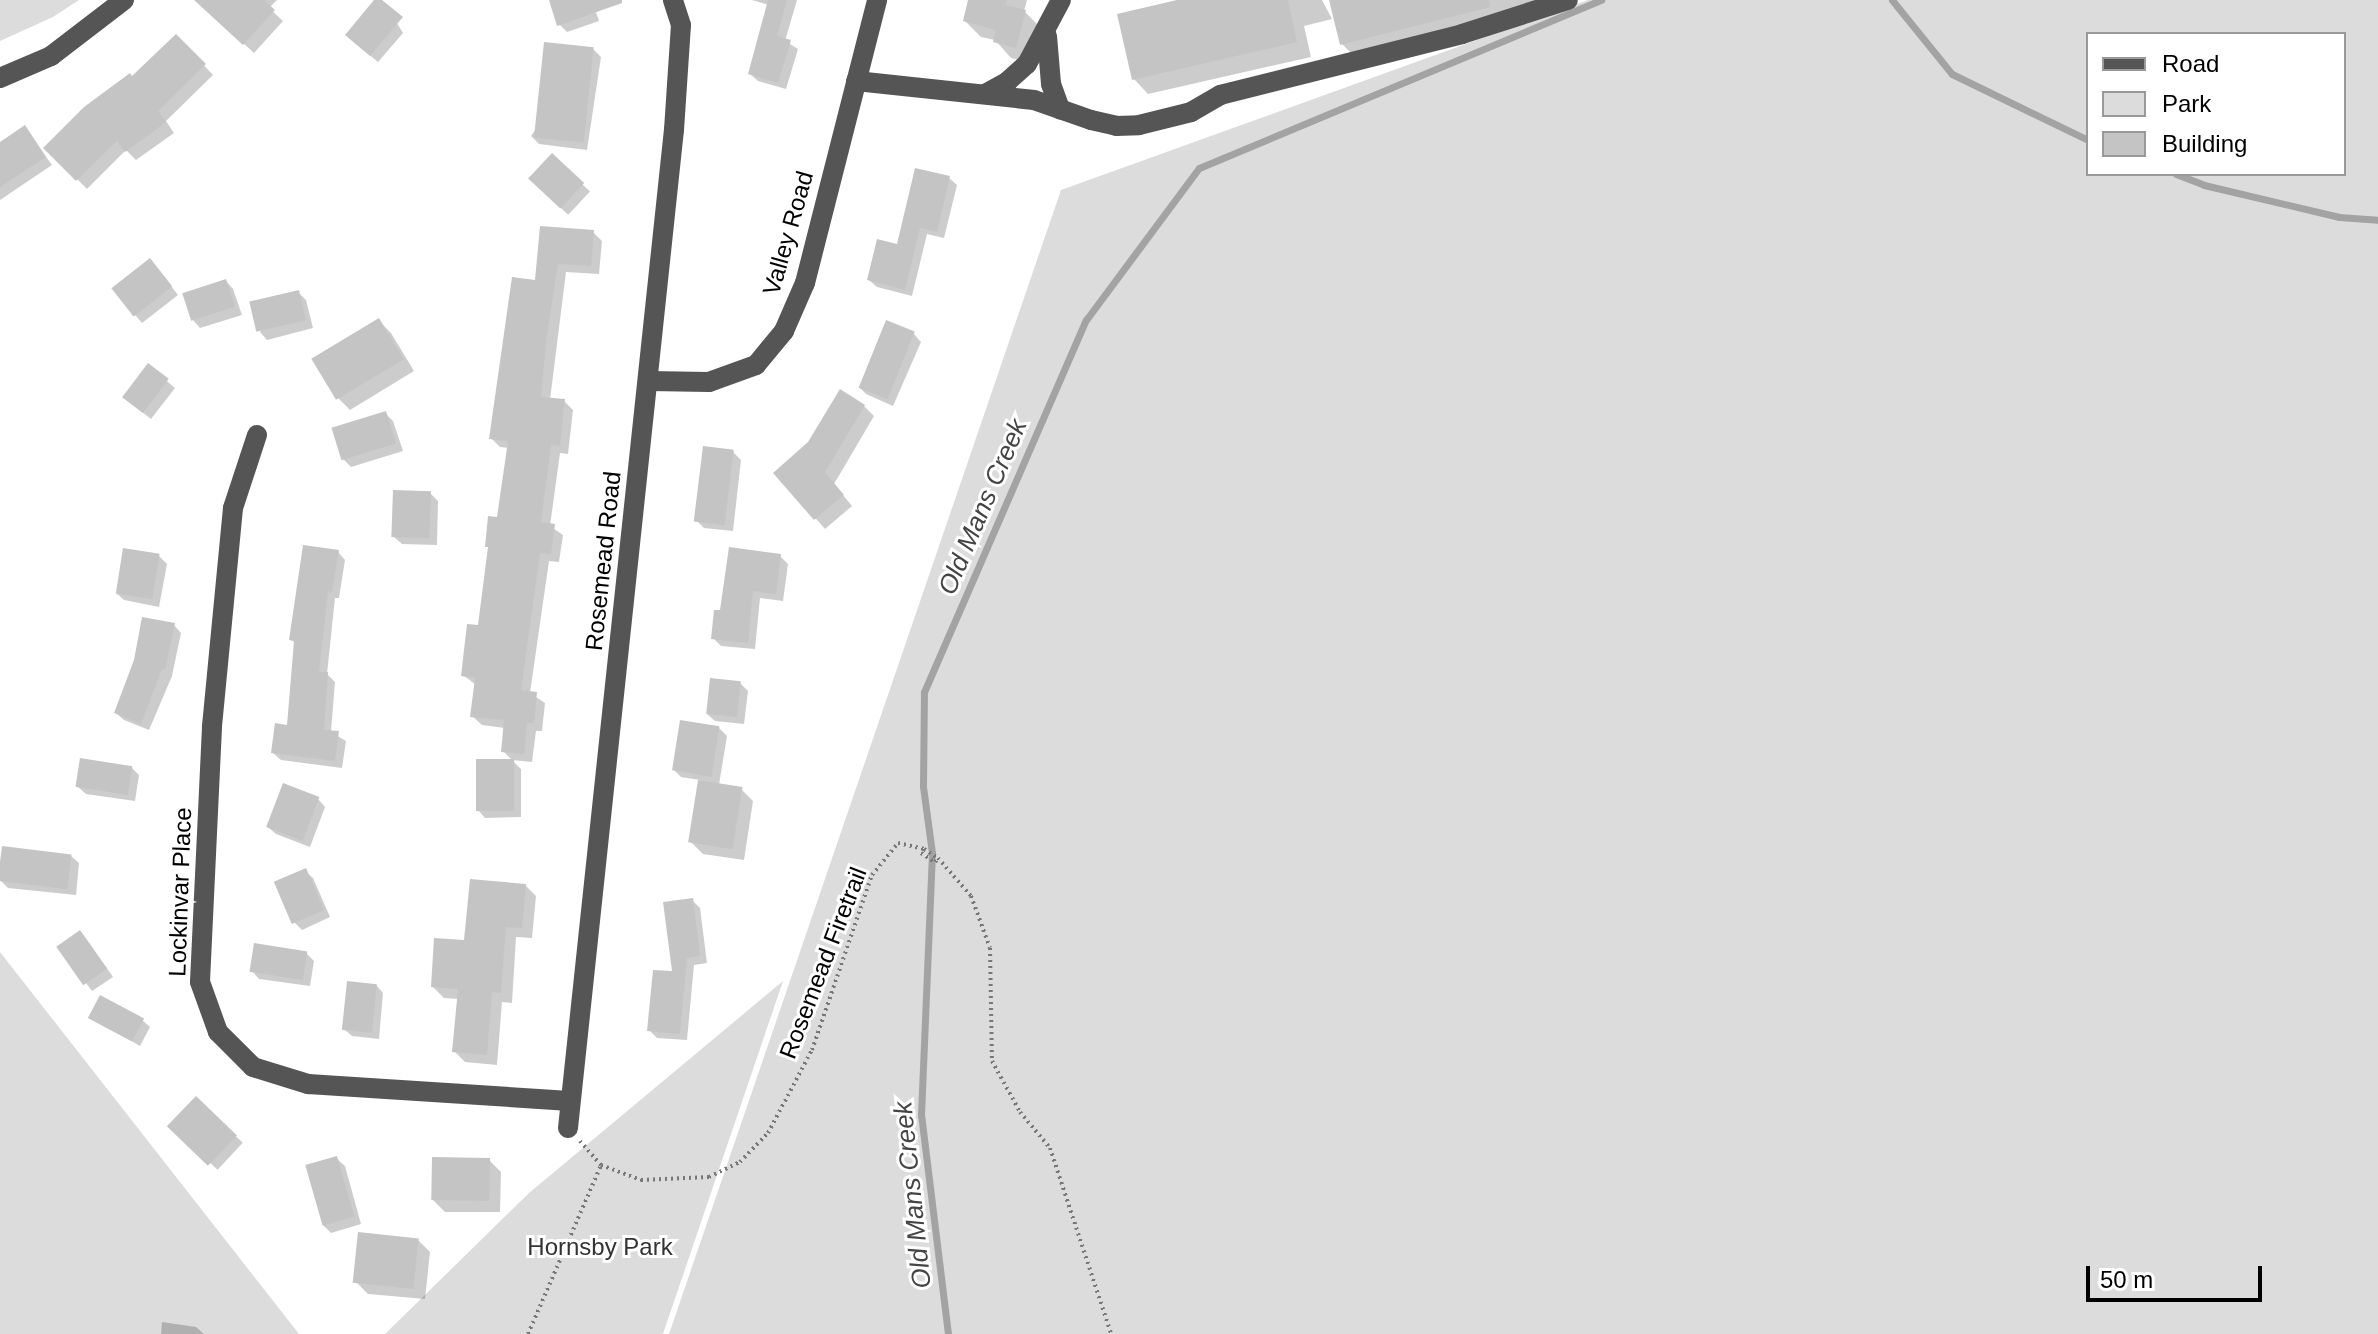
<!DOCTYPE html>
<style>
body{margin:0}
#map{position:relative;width:2378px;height:1334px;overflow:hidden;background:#fff;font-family:Helvetica,sans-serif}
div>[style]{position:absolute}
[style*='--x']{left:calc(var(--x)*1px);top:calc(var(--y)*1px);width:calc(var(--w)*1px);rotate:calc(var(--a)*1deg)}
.green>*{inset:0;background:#dcdcdc}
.shadow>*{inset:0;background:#0003;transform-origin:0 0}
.stream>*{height:7px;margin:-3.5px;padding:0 3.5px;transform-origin:3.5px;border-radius:3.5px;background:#a3a3a3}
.building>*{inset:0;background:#c4c4c4;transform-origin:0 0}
.path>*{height:4px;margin-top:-2px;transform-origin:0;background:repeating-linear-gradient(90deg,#777 0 2px,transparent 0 6px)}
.minor>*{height:20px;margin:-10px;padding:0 10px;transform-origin:10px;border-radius:10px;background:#555}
span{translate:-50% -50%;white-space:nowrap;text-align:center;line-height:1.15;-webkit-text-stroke:6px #fff;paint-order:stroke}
.street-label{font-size:24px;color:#000}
.park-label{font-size:24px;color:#333}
.water-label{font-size:26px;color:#444;font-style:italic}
.legend{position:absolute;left:2086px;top:32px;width:260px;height:144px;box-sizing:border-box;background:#fff;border:2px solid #999;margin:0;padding:10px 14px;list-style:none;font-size:24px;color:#000}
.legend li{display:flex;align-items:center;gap:16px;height:40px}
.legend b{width:40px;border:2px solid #999}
.scale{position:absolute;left:2086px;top:1266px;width:176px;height:36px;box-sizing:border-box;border:4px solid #000;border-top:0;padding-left:10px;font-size:24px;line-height:28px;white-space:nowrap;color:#000;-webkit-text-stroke:6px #fff;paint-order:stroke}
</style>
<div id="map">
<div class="green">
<div style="clip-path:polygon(0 0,79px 0,53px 17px,0 41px)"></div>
<div style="clip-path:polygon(evenodd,1588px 0,2378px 0,2378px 1334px,669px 1334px,1061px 190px,1588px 0,2088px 34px,2344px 34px,2344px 174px,2088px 174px,2088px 34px)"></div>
<div style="clip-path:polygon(0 952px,299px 1334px,0 1334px)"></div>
<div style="clip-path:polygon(783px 981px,663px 1334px,385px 1334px,529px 1193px)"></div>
</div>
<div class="shadow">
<div style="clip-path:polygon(196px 0,277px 0,269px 8px,283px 21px,254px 53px)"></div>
<div style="clip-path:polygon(377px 0,386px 5px,403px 33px,378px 62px,355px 43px)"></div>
<div style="clip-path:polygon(551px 0,592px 0,599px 21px,567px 32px,559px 24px)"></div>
<div style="clip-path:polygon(752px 0,797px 0,785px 41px,798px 49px,786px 89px,758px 81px,750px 74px,769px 5px)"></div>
<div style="clip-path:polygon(970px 0,1027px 0,1024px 11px,1041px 28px,1032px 63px,1011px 58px,995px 40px,981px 37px,965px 21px)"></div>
<div style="clip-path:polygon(1179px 0,1322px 0,1332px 19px,1304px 26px,1311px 57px,1148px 94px,1134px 79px)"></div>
<div style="clip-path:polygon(1332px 0,1565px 0,1355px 57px,1342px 44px)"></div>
<div style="clip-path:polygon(176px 36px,213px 75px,166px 121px,174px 133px,136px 160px,126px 150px,87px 189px,46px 148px,132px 79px)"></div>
<div style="clip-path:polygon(593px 49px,601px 57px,587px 150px,539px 144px,531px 136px)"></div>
<div style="clip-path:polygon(25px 128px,52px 165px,0 200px,0 144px)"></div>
<div style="left:552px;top:156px;width:52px;height:32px;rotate:43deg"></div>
<div style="clip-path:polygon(949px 178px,957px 185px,944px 238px,927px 234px,912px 296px,877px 287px,869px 280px,899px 247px)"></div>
<div style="clip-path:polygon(593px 232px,602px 241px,599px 274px,566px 272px,550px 400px,564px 401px,573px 410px,568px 454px,560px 453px,550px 526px,563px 535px,559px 562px,549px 561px,530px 693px,545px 703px,542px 731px,536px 731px,532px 762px,512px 760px,521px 769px,521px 817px,485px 818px,478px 810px,513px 761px,503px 751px,505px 728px,482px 725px,472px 716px,476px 685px,463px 675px,480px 627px,490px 549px,487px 546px,499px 519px,509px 448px,500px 447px,491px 438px,537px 282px)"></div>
<div style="clip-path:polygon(157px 268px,178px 295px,142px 323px,135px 315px)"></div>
<div style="clip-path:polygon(226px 281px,233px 289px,242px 315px,200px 328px,193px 320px)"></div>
<div style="clip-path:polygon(298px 292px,306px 300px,313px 328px,267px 340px,260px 332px)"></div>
<div style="clip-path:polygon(379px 321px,391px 333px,414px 371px,350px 410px,338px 398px)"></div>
<div style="clip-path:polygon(914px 334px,921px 342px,893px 406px,866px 394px,859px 387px)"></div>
<div style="clip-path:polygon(149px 366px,175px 388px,151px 419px,132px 404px)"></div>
<div style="clip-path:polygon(864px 406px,874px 416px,834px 484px,852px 506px,825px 529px,776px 473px)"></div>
<div style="clip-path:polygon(386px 414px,393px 421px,403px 451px,351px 467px,343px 459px)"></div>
<div style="clip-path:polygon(733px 452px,741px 460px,733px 531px,704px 528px,696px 520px)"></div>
<div style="clip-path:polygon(430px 493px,438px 501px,437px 545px,402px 544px,394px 537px)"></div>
<div style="clip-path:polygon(338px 552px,345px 560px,339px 598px,335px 598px,327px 674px,335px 682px,331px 732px,346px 741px,342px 768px,281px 760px,273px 753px,289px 727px,296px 644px,291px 639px)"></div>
<div style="clip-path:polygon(159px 556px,167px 564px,159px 607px,124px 600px,116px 593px)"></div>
<div style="clip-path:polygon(780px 556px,788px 564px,783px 601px,760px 598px,755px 649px,721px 646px,713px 638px,722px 613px)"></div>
<div style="clip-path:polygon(174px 625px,181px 633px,172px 676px,149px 730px,124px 720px,116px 713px)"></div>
<div style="clip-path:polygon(740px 683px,748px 691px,744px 724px,715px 721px,707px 714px)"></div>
<div style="clip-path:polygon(719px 728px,727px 736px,719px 785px,741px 789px,753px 801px,744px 860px,703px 854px,691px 842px,700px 780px,681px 777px,673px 769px)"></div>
<div style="clip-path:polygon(131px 767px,139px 775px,135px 801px,86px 794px,78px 787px)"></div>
<div style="clip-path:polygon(318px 799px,325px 807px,310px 847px,276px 834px,268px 827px)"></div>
<div style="clip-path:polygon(3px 848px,71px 856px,79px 863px,76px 895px,8px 888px,0 880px)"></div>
<div style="clip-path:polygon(305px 871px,313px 878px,330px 917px,302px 930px,294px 922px)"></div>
<div style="clip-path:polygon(525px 885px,536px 896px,532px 938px,516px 937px,512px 1003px,502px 1002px,497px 1065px,465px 1062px,454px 1051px,459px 999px,444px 998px,433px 987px,466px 942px)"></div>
<div style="clip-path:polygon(692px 900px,700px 908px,707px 963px,694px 965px,687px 1040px,657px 1038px,649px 1030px,674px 973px)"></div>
<div style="clip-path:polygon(87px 940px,113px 977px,92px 991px,59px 947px)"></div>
<div style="clip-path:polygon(306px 953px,314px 961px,310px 986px,259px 979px,252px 971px)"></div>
<div style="clip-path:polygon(376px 985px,383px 993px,379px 1039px,352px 1036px,344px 1029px)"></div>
<div style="clip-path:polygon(91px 1017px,142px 1020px,150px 1027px,140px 1046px)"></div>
<div style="left:196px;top:1099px;width:64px;height:37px;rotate:43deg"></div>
<div style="clip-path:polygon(337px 1159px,345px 1166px,361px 1224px,331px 1233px,323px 1225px)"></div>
<div style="clip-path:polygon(489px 1160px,501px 1172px,500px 1212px,445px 1212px,433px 1200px)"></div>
<div style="clip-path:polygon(418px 1240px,430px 1252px,425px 1299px,368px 1294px,356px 1282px)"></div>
<div style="clip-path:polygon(162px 1322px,196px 1327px,204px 1334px,161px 1334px)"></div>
</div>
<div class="stream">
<div style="--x:1892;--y:0;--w:95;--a:51"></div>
<div style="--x:1952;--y:74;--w:151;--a:25.9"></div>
<div style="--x:2176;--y:174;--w:30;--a:21"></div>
<div style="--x:2204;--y:185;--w:139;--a:13.3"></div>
<div style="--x:2339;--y:217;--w:39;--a:4"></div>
<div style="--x:948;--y:1334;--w:221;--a:-97"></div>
<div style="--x:921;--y:1115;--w:262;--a:-87.6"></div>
<div style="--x:932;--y:853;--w:68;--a:-97.7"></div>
<div style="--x:923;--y:786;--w:94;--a:-89.4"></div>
<div style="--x:924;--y:692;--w:406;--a:-66.5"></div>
<div style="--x:1086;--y:320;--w:189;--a:-53.4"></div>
<div style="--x:1199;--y:168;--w:436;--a:-22.7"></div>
</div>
<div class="building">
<div style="clip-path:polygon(194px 0,264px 0,275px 10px,243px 45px)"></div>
<div style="clip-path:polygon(374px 0,382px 0,403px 17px,370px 56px,345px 35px)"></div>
<div style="clip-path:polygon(549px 0,622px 0,622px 3px,557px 26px)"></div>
<div style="clip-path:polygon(768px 0,787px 0,777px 36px,791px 40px,778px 83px,748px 74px)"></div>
<div style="clip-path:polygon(968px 0,1007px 0,1005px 5px,1026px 10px,1016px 48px,993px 42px,996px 30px,963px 21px)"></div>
<div style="clip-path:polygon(1177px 0,1288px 0,1297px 42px,1132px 80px,1117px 14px)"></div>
<div style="clip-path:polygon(1329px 0,1489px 0,1490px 7px,1340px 45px)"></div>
<div style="clip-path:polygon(176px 34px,206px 64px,158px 111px,166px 122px,125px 152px,117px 141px,76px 181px,43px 148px,84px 107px,130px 73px,132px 76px)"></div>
<div style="left:544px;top:42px;width:50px;height:96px;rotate:6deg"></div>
<div style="clip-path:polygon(25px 125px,46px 157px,0 187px,0 142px)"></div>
<div style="left:552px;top:153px;width:44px;height:35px;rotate:43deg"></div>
<div style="clip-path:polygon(915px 168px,950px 176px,937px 232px,920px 228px,905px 290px,867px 280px,877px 239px,897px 244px)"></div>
<div style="clip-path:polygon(540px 226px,594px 230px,591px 266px,558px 264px,546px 341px,541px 397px,565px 399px,560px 446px,551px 445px,541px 522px,555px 524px,551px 554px,540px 553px,521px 690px,537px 692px,534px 723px,527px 723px,524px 754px,501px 752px,504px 720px,470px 717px,475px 678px,461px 676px,467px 624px,478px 625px,488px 547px,485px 547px,488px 516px,497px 517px,508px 441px,489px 439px,512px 277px,535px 280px)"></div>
<div style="left:150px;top:258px;width:36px;height:49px;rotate:52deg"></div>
<div style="left:226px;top:279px;width:29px;height:46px;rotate:72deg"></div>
<div style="left:299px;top:290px;width:31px;height:51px;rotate:77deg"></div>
<div style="left:379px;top:318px;width:48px;height:79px;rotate:59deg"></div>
<div style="left:886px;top:320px;width:31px;height:73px;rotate:22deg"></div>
<div style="left:148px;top:363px;width:26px;height:43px;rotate:37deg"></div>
<div style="clip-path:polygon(840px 389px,865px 405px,825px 472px,844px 495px,814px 520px,773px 473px,808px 442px)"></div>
<div style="left:386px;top:411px;width:34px;height:57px;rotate:73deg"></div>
<div style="left:703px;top:446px;width:31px;height:76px;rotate:7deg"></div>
<div style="left:393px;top:490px;width:38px;height:47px;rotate:2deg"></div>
<div style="clip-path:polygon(303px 545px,339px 550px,332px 592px,328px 591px,319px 672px,328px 672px,324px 730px,339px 731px,335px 761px,271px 753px,275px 723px,287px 725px,294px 641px,289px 640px)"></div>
<div style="clip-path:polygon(729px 547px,781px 554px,776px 594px,753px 591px,748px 643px,711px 639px,714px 610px,720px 610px)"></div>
<div style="left:123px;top:548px;width:37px;height:46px;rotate:9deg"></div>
<div style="clip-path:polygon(142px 617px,175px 623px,165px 670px,162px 669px,141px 724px,114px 713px,134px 660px)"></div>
<div style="left:710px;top:678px;width:31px;height:36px;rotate:6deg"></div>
<div style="left:680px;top:720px;width:40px;height:51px;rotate:9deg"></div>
<div style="left:80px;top:758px;width:53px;height:29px;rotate:9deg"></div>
<div style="left:476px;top:759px;width:38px;height:52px"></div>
<div style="left:698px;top:780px;width:45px;height:63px;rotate:9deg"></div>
<div style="left:283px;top:783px;width:39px;height:47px;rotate:21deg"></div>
<div style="left:2px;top:846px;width:70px;height:35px;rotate:7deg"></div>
<div style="left:306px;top:868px;width:46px;height:35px;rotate:67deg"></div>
<div style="clip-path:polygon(470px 879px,526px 884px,522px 928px,506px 927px,501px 993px,492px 992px,487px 1055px,452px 1052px,458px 989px,431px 987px,434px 938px,464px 940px)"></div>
<div style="clip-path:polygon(693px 898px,700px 956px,687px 958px,680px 1034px,647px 1031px,653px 970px,672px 971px,663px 902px)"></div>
<div style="left:80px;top:930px;width:47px;height:29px;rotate:55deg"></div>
<div style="left:254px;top:943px;width:54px;height:29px;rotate:9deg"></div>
<div style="left:347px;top:981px;width:30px;height:49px;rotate:6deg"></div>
<div style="left:100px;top:995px;width:50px;height:26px;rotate:28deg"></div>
<div style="left:196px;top:1096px;width:57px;height:42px;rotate:44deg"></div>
<div style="left:337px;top:1156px;width:63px;height:33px;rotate:74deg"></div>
<div style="left:432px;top:1157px;width:58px;height:43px;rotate:1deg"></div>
<div style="left:358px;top:1232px;width:61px;height:51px;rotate:6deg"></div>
</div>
<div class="path">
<div style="--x:924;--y:849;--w:5;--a:127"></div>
<div style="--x:921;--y:853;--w:17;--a:33"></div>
<div style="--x:935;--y:862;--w:5;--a:-53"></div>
<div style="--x:580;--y:1141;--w:32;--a:49"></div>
<div style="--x:601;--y:1165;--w:43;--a:20.6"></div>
<div style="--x:641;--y:1180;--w:68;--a:-2.5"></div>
<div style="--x:709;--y:1177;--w:34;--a:-26"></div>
<div style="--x:740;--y:1162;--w:40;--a:-46"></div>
<div style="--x:768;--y:1133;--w:94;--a:-62.1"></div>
<div style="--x:812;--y:1050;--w:185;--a:-71.1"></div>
<div style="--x:872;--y:875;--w:41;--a:-50.9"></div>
<div style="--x:898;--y:843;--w:27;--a:13"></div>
<div style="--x:924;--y:849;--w:17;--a:33"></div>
<div style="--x:938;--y:858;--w:50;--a:49"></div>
<div style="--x:971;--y:896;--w:55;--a:69.9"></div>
<div style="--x:990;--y:948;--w:113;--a:89"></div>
<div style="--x:992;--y:1061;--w:58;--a:61.2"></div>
<div style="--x:1020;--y:1112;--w:47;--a:50.2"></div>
<div style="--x:1050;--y:1148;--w:196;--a:71.8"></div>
<div style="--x:528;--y:1334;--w:184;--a:-66.6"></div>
</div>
<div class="minor">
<div style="--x:1047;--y:36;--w:48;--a:85.2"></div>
<div style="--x:1051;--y:84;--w:27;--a:70"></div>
<div style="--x:0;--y:78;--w:56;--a:-23.3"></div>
<div style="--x:51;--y:56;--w:92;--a:-37.5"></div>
<div style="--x:856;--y:81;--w:179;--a:6.1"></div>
<div style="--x:1034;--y:100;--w:60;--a:19.3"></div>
<div style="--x:1091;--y:120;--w:26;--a:13"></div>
<div style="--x:1116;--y:126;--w:23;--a:-2"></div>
<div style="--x:1139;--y:125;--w:54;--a:-14"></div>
<div style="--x:1191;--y:112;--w:34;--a:-30"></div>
<div style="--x:1220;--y:95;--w:250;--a:-14.1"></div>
<div style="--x:1462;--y:34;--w:111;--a:-17.8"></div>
<div style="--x:985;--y:94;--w:26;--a:-29"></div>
<div style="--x:1008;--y:81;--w:25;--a:-42"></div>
<div style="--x:1027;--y:64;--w:72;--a:-62"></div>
<div style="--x:649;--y:381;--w:60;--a:1"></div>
<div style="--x:709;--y:382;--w:50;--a:-19.9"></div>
<div style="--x:756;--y:365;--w:44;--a:-50.5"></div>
<div style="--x:784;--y:331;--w:52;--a:-66.4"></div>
<div style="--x:805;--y:283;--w:292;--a:-75.7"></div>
<div style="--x:257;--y:435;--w:77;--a:108.2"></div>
<div style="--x:233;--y:508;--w:220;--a:95.5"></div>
<div style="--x:212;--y:727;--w:255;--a:92.7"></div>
<div style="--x:200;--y:982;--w:53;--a:70.2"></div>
<div style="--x:218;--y:1032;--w:49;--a:45"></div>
<div style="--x:253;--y:1067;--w:58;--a:17.2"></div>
<div style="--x:308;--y:1084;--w:262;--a:3.7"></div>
<div style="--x:568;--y:1128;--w:1004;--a:-83.94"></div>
<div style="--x:674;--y:130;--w:105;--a:-86.2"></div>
<div style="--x:681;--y:25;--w:26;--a:-108"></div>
</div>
<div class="street-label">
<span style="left:788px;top:233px;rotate:-74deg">Valley Road</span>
<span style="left:603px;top:561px;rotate:-84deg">Rosemead Road</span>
<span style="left:180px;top:892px;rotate:-88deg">Lockinvar Place</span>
<span style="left:823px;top:963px;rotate:-69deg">Rosemead Firetrail</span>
</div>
<div class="park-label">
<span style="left:600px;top:1247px">Hornsby Park</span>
</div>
<div class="water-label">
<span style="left:983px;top:507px;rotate:-67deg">Old Mans Creek</span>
<span style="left:913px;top:1195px;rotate:-96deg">Old Mans Creek</span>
</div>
<ul class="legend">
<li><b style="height:10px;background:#555"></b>Road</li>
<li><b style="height:22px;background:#dcdcdc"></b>Park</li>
<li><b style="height:22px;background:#c4c4c4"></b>Building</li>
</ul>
<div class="scale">50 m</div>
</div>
